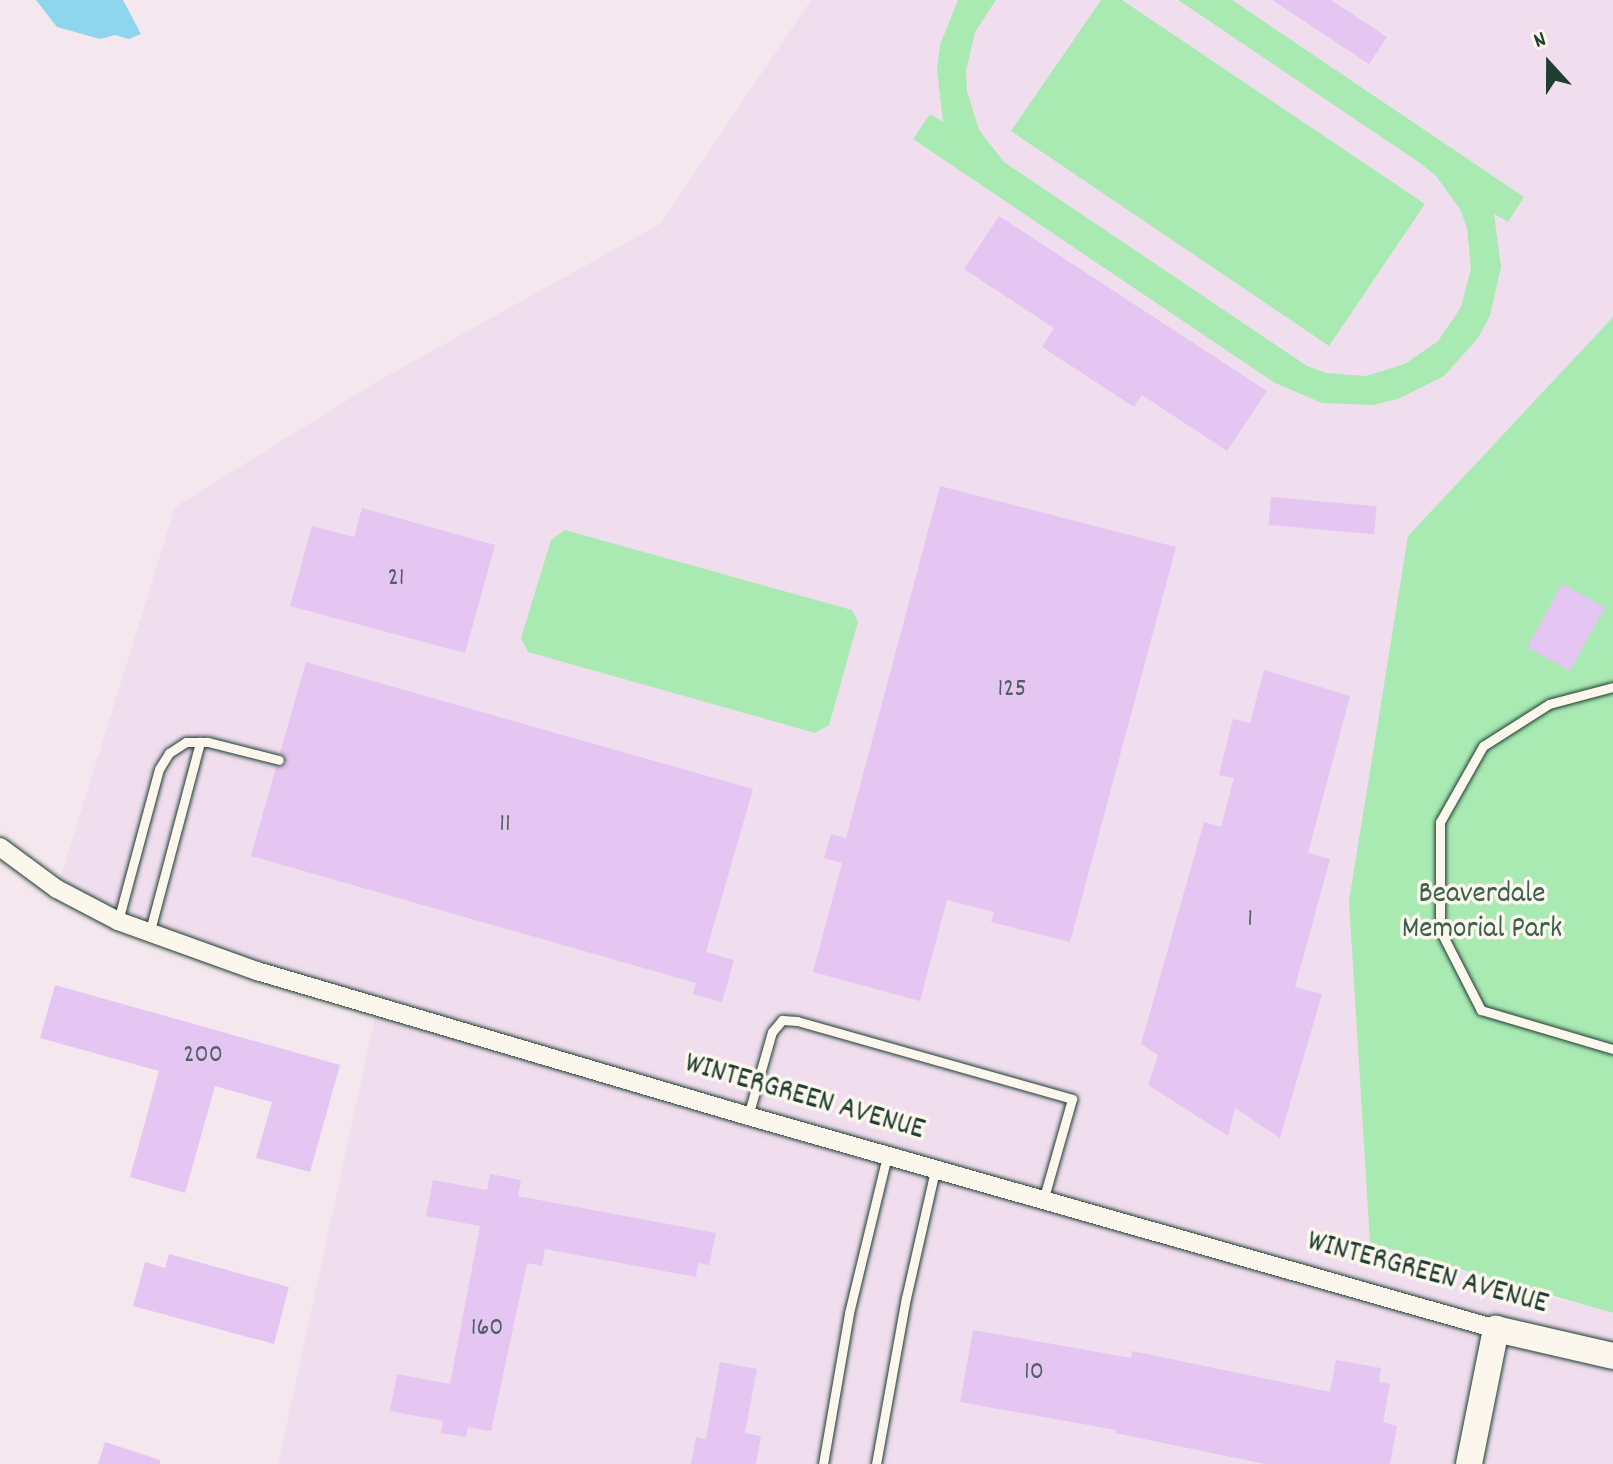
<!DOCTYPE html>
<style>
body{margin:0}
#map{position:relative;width:1613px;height:1464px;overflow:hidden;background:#f4e8ee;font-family:Dekko,sans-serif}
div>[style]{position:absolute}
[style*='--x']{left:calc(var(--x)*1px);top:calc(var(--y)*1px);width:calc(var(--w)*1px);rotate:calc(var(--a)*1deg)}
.built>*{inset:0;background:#f0deef}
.green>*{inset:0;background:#a9eab3}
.water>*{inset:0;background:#8dd6ee}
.building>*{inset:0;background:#e5c5f2;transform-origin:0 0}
.roads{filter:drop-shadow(0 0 2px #1f3d34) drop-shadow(0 0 2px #1f3d34)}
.lane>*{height:9px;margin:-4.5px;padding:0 4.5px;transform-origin:4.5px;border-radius:4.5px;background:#fbf7ec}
.street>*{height:18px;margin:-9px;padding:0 9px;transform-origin:9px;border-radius:9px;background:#fbf7ec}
.secondary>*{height:26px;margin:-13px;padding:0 13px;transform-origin:13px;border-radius:13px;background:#fbf7ec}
span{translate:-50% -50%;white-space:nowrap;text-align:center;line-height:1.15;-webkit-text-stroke:7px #fbf7ec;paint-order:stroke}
.number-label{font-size:26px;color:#505f64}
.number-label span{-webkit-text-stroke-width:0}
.park-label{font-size:30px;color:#3b604d}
.street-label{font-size:30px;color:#1f3d34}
.north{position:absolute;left:1509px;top:24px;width:80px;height:80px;-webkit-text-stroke:6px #fbf7ec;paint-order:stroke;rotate:339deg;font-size:22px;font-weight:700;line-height:32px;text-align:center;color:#1f3d34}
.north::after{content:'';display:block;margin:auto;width:28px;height:36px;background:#1f3d34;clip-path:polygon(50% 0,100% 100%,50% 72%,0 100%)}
</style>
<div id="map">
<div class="built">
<div style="clip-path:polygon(811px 0,1613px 0,1613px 317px,1408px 536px,1504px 1284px,1613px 1313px,1613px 1464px,278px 1464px,377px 1008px,57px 889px,175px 507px,378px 381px,660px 224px)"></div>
</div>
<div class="green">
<div style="clip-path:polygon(958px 0,996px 0,975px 32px,966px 71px,967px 91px,979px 130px,1004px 162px,1307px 366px,1326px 373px,1366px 376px,1405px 364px,1438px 341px,1461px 307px,1471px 268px,1467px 228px,1460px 209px,1436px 176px,1420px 163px,1178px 0,1232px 0,1524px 197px,1508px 222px,1494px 214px,1501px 267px,1490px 316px,1478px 338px,1444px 376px,1398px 399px,1373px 405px,1322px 403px,1275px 383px,913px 139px,930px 114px,943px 122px,937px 70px,940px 45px)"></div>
<div style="clip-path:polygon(1101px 0,1122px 0,1425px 204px,1329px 346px,1011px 131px)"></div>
<div style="clip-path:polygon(1613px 317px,1613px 1313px,1370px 1243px,1349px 901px,1408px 536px)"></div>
<div style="clip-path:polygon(565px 530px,852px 610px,858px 622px,829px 725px,815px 733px,528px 652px,521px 638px,551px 540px)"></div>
</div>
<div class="water">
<div style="clip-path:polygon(36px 0,123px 0,141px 34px,129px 39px,115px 35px,100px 39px,57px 27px)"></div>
</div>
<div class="building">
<div style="clip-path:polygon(1272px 0,1331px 0,1387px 37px,1369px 64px)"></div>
<div style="clip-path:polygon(999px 216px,1267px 391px,1227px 451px,1142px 395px,1134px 407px,1042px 347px,1054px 328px,964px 269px)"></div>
<div style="clip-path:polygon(940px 486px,1176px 547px,1070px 942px,991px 922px,994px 912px,947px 900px,920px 1001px,813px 972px,842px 863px,824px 858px,831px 834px,846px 838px)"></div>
<div style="left:1271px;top:497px;width:106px;height:28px;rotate:5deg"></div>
<div style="clip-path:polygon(362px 508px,495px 545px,465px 653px,290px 606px,312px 526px,354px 537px)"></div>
<div style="left:1562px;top:584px;width:49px;height:72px;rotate:29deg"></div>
<div style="clip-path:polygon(306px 662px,753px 789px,706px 952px,734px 960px,722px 1002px,693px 994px,696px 983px,251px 856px,276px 767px,286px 763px,280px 753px)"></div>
<div style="clip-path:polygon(1264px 670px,1350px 696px,1308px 853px,1330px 859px,1295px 987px,1322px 994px,1280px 1138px,1235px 1108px,1228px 1136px,1148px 1085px,1158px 1055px,1141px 1044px,1204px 822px,1221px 827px,1234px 778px,1219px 775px,1233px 719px,1250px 723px)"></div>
<div style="clip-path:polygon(55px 985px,340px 1065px,310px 1172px,256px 1158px,272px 1102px,215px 1086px,185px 1193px,130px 1177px,159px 1071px,40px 1038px)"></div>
<div style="clip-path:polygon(490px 1174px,521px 1180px,518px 1196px,716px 1233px,709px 1265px,698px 1263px,696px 1277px,545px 1249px,542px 1266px,527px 1263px,491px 1431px,468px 1427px,466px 1437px,441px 1433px,443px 1421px,390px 1411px,397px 1374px,450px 1384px,480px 1226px,426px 1216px,433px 1180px,487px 1190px)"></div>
<div style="clip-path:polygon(169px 1254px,289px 1287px,274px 1344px,133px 1306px,145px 1262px,165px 1268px)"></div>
<div style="clip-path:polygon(973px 1330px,1131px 1358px,1132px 1351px,1330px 1392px,1336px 1360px,1381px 1368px,1379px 1382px,1390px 1384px,1383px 1422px,1397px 1426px,1390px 1464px,1265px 1464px,1115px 1433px,1116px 1430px,960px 1402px)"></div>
<div style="clip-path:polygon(720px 1362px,757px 1369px,745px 1433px,761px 1436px,756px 1464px,691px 1464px,696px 1437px,706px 1439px)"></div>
<div style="clip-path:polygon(105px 1442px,160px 1460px,160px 1464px,98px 1464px)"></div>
</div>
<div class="roads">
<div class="lane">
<div style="--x:1613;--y:687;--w:66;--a:165.1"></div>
<div style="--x:1549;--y:704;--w:78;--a:147.5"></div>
<div style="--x:1483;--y:746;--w:87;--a:119.5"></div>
<div style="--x:1440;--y:822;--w:108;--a:90"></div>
<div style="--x:1440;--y:930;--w:90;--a:62.9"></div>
<div style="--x:1481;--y:1010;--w:138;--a:16.5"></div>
<div style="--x:118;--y:921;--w:157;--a:-74.9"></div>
<div style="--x:159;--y:769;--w:19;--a:-58"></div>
<div style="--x:169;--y:753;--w:20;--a:-33"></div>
<div style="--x:186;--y:742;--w:22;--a:0"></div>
<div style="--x:208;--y:742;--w:73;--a:14.2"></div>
<div style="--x:149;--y:934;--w:199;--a:-75.1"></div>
<div style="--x:748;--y:1116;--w:87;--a:-74.1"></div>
<div style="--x:772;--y:1032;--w:16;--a:-50"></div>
<div style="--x:782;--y:1020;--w:15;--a:4"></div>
<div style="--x:797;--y:1021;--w:286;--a:15.8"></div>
<div style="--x:1072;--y:1099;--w:106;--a:105.9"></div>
<div style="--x:823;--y:1464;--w:153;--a:-80.2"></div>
<div style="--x:849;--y:1313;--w:162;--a:-76.4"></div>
<div style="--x:876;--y:1464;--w:169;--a:-79.8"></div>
<div style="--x:906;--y:1298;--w:131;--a:-77.2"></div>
</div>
<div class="street">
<div style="--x:0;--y:847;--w:71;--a:36.4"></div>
<div style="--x:57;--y:889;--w:69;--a:27.7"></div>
<div style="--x:118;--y:921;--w:148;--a:19.8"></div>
<div style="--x:257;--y:971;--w:512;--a:16.45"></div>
<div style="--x:748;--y:1116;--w:778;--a:15.89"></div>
</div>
<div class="secondary">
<div style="--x:1469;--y:1464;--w:138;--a:-78.7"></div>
<div style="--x:1496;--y:1329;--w:120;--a:13"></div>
</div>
</div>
<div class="number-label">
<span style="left:396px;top:579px">21</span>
<span style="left:1012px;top:690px">125</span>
<span style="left:505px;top:825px">11</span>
<span style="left:1250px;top:920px">1</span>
<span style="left:203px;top:1056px">200</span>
<span style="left:487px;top:1329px">160</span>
<span style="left:1034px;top:1373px">10</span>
</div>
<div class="park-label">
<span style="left:1482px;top:913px">Beaverdale<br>Memorial Park</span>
</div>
<div class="street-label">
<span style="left:804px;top:1099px;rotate:16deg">WINTERGREEN AVENUE</span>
<span style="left:1427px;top:1275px;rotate:15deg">WINTERGREEN AVENUE</span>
</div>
<div class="north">N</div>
</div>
